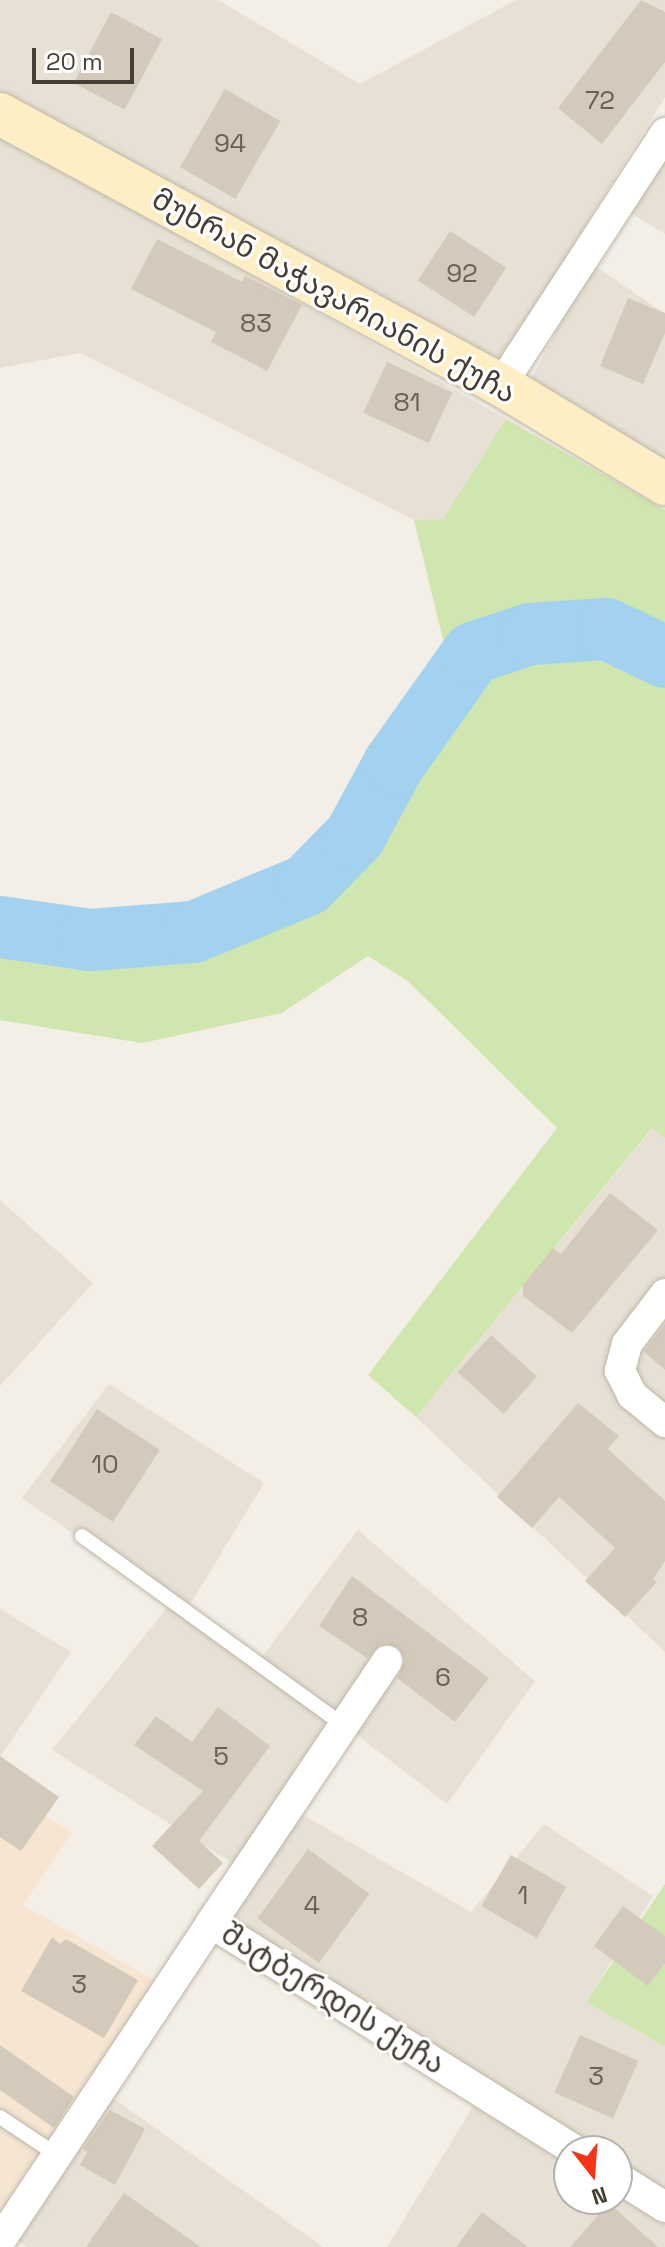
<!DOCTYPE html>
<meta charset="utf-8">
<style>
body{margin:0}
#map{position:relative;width:665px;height:2247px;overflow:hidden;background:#f3eee6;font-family:"Space Grotesk","Noto Sans Georgian",sans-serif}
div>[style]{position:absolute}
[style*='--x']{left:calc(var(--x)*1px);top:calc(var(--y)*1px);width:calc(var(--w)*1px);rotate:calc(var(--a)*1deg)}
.residential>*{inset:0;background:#e7e0d4}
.commercial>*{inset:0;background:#f5e5d1}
.green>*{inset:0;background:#cfe7ae}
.river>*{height:62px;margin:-31px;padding:0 31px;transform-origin:31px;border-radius:31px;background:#a2d2ef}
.building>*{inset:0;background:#d4cabb;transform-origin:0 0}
.roads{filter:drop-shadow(0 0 2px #beb6a8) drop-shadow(0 0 2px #beb6a8)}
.lane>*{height:14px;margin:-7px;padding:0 7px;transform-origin:7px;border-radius:7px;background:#fff}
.street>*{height:30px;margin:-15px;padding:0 15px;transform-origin:15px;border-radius:15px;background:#fff}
.secondary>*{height:42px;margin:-21px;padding:0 21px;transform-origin:21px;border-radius:21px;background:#feeec4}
span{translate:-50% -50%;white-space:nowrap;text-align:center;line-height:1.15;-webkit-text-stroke:6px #fff;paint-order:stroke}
.number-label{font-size:26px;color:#696156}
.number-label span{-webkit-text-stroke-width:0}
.street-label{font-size:30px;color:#453e35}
.north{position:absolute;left:553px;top:2135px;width:80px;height:80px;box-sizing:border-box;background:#fff;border:2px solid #b5b2ae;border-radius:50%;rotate:163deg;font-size:22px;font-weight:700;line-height:32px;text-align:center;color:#453e35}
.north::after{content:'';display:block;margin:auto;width:28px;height:36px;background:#f73418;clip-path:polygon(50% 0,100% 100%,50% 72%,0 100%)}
.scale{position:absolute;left:32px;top:48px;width:102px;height:36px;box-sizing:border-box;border:4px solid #453e35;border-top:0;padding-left:10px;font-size:24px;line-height:28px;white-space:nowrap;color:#453e35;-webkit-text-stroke:6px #fff;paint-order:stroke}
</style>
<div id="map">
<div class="residential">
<div style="clip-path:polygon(0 0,218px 0,360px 84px,516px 0,665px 0,665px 97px,501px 362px,0 91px)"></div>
<div style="clip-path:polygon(0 133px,506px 419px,443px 519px,414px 520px,80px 353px,0 368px)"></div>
<div style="clip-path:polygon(665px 133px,665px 234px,618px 205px)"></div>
<div style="clip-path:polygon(592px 264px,665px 314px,665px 463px,530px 381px)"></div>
<div style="clip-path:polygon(653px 1128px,665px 1138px,665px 1652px,416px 1417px)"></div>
<div style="clip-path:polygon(0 1200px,93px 1283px,0 1386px)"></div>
<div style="clip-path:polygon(evenodd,109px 1384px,264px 1483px,186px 1611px,258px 1662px,358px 1530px,535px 1681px,447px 1804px,344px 1725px,289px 1807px,471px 1912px,544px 1824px,653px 1896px,586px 2002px,665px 2046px,665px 2247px,387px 2247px,482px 2092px,211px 1923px,245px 1871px,52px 1750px,172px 1602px,22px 1498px,109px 1384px,569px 2151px,617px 2151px,617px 2199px,569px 2199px,569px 2151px)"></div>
<div style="clip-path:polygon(0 1609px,71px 1652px,0 1757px)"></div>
<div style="clip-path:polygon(100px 2089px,323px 2247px,27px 2247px,6px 2232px)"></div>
</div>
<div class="commercial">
<div style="clip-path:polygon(0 1789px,72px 1832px,23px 1905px,168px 1988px,0 2240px)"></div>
</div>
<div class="green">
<div style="clip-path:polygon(506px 419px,665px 510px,665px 634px,570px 602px,511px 617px,445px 648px,414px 520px,443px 519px)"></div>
<div style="clip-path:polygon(607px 629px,665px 657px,665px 1138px,652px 1128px,416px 1417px,368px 1375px,557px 1128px,409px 982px,368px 956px,282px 1013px,142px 1043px,0 1020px,0 927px,90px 940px,194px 932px,307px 885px,355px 836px,394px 764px,473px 653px,530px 634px)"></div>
<div style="clip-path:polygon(665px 1884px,665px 2046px,586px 2002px)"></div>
</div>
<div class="river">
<div style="--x:0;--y:927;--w:91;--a:8.2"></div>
<div style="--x:90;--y:940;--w:104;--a:-4.4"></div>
<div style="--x:194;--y:932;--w:122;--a:-22.6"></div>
<div style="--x:307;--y:885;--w:69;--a:-45.6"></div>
<div style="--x:355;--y:836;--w:82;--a:-61.6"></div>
<div style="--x:394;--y:764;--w:136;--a:-54.6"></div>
<div style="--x:473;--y:653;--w:60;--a:-18.4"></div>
<div style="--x:530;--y:634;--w:77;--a:-3.7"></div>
<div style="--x:607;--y:629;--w:64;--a:25.8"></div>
</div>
<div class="building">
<div style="clip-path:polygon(641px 0,665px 12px,665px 62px,602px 144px,558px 108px)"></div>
<div style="left:111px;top:12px;width:58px;height:80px;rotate:28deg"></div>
<div style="left:225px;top:89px;width:64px;height:90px;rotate:30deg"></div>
<div style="left:450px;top:231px;width:67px;height:59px;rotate:33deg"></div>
<div style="clip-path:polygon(157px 239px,242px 282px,245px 276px,302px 305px,267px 371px,211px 342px,216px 332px,131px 289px)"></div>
<div style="clip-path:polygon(628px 298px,665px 313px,665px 333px,643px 384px,600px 366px)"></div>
<div style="left:387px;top:362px;width:72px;height:56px;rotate:25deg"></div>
<div style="clip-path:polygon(610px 1193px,658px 1230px,572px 1333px,523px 1296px,523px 1285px,553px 1248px,561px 1254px)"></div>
<div style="clip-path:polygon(665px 1324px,665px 1370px,644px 1352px)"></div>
<div style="left:491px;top:1335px;width:62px;height:50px;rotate:42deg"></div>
<div style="clip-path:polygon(578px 1403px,619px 1436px,608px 1449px,665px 1501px,665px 1561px,653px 1579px,657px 1582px,625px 1617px,585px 1581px,615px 1548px,559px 1497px,532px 1528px,497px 1497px)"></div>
<div style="left:97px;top:1409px;width:75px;height:86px;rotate:33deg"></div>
<div style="clip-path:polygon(352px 1576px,489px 1678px,455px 1722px,397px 1678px,405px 1661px,398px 1647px,380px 1645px,367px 1658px,319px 1626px)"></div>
<div style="clip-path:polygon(218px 1707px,270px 1746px,199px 1841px,223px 1863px,199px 1889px,152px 1846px,203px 1791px,134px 1745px,156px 1716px,192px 1742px)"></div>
<div style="clip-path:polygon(0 1756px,59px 1797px,21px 1851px,0 1837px)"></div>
<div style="left:308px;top:1849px;width:76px;height:86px;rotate:36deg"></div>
<div style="left:511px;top:1855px;width:64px;height:59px;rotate:30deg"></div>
<div style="clip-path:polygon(623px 1906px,665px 1936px,665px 1963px,648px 1986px,594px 1946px)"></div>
<div style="clip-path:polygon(52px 1937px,60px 1944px,66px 1939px,138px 1980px,104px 2038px,21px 1991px)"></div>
<div style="left:580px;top:2035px;width:64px;height:63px;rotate:24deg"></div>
<div style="clip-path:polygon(0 2045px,74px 2097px,54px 2128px,0 2090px)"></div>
<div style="clip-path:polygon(110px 2110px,145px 2129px,115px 2185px,80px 2165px,87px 2152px,83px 2149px)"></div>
<div style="clip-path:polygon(124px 2193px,201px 2247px,86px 2247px)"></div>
<div style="clip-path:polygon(609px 2203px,658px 2247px,570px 2247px)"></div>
<div style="clip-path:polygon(482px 2212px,528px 2247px,456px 2247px)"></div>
</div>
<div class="roads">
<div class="lane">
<div style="--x:82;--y:1536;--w:322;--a:35.9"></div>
<div style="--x:0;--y:2117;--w:69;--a:33.7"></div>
</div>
<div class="street">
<div style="--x:501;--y:385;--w:301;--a:-56.9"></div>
<div style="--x:665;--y:1294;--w:63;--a:127.2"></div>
<div style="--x:627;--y:1344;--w:28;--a:105"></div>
<div style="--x:620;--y:1371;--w:27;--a:63"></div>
<div style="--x:632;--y:1395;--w:43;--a:39.3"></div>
<div style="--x:211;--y:1923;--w:316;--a:-56.1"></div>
<div style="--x:617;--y:2177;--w:57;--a:32"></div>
<div style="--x:0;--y:2241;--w:382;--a:-56.4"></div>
<div style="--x:211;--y:1923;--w:430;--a:32"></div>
</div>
<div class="secondary">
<div style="--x:0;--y:114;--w:570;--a:28.41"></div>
<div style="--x:501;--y:385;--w:192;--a:31.1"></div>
</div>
</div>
<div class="number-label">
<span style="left:600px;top:101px">72</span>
<span style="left:230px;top:144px">94</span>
<span style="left:462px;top:274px">92</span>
<span style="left:256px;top:324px">83</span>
<span style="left:407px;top:403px">81</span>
<span style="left:105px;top:1465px">10</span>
<span style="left:360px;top:1618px">8</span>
<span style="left:443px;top:1678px">6</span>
<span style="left:221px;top:1757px">5</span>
<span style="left:523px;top:1896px">1</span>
<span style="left:312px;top:1906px">4</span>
<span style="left:79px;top:1985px">3</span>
<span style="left:596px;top:2077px">3</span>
</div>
<div class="street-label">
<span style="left:334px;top:296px;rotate:29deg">მუხრან მაჭავარიანის ქუჩა</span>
<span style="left:333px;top:1999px;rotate:32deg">შატბერდის ქუჩა</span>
</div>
<div class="north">N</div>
<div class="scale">20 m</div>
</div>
